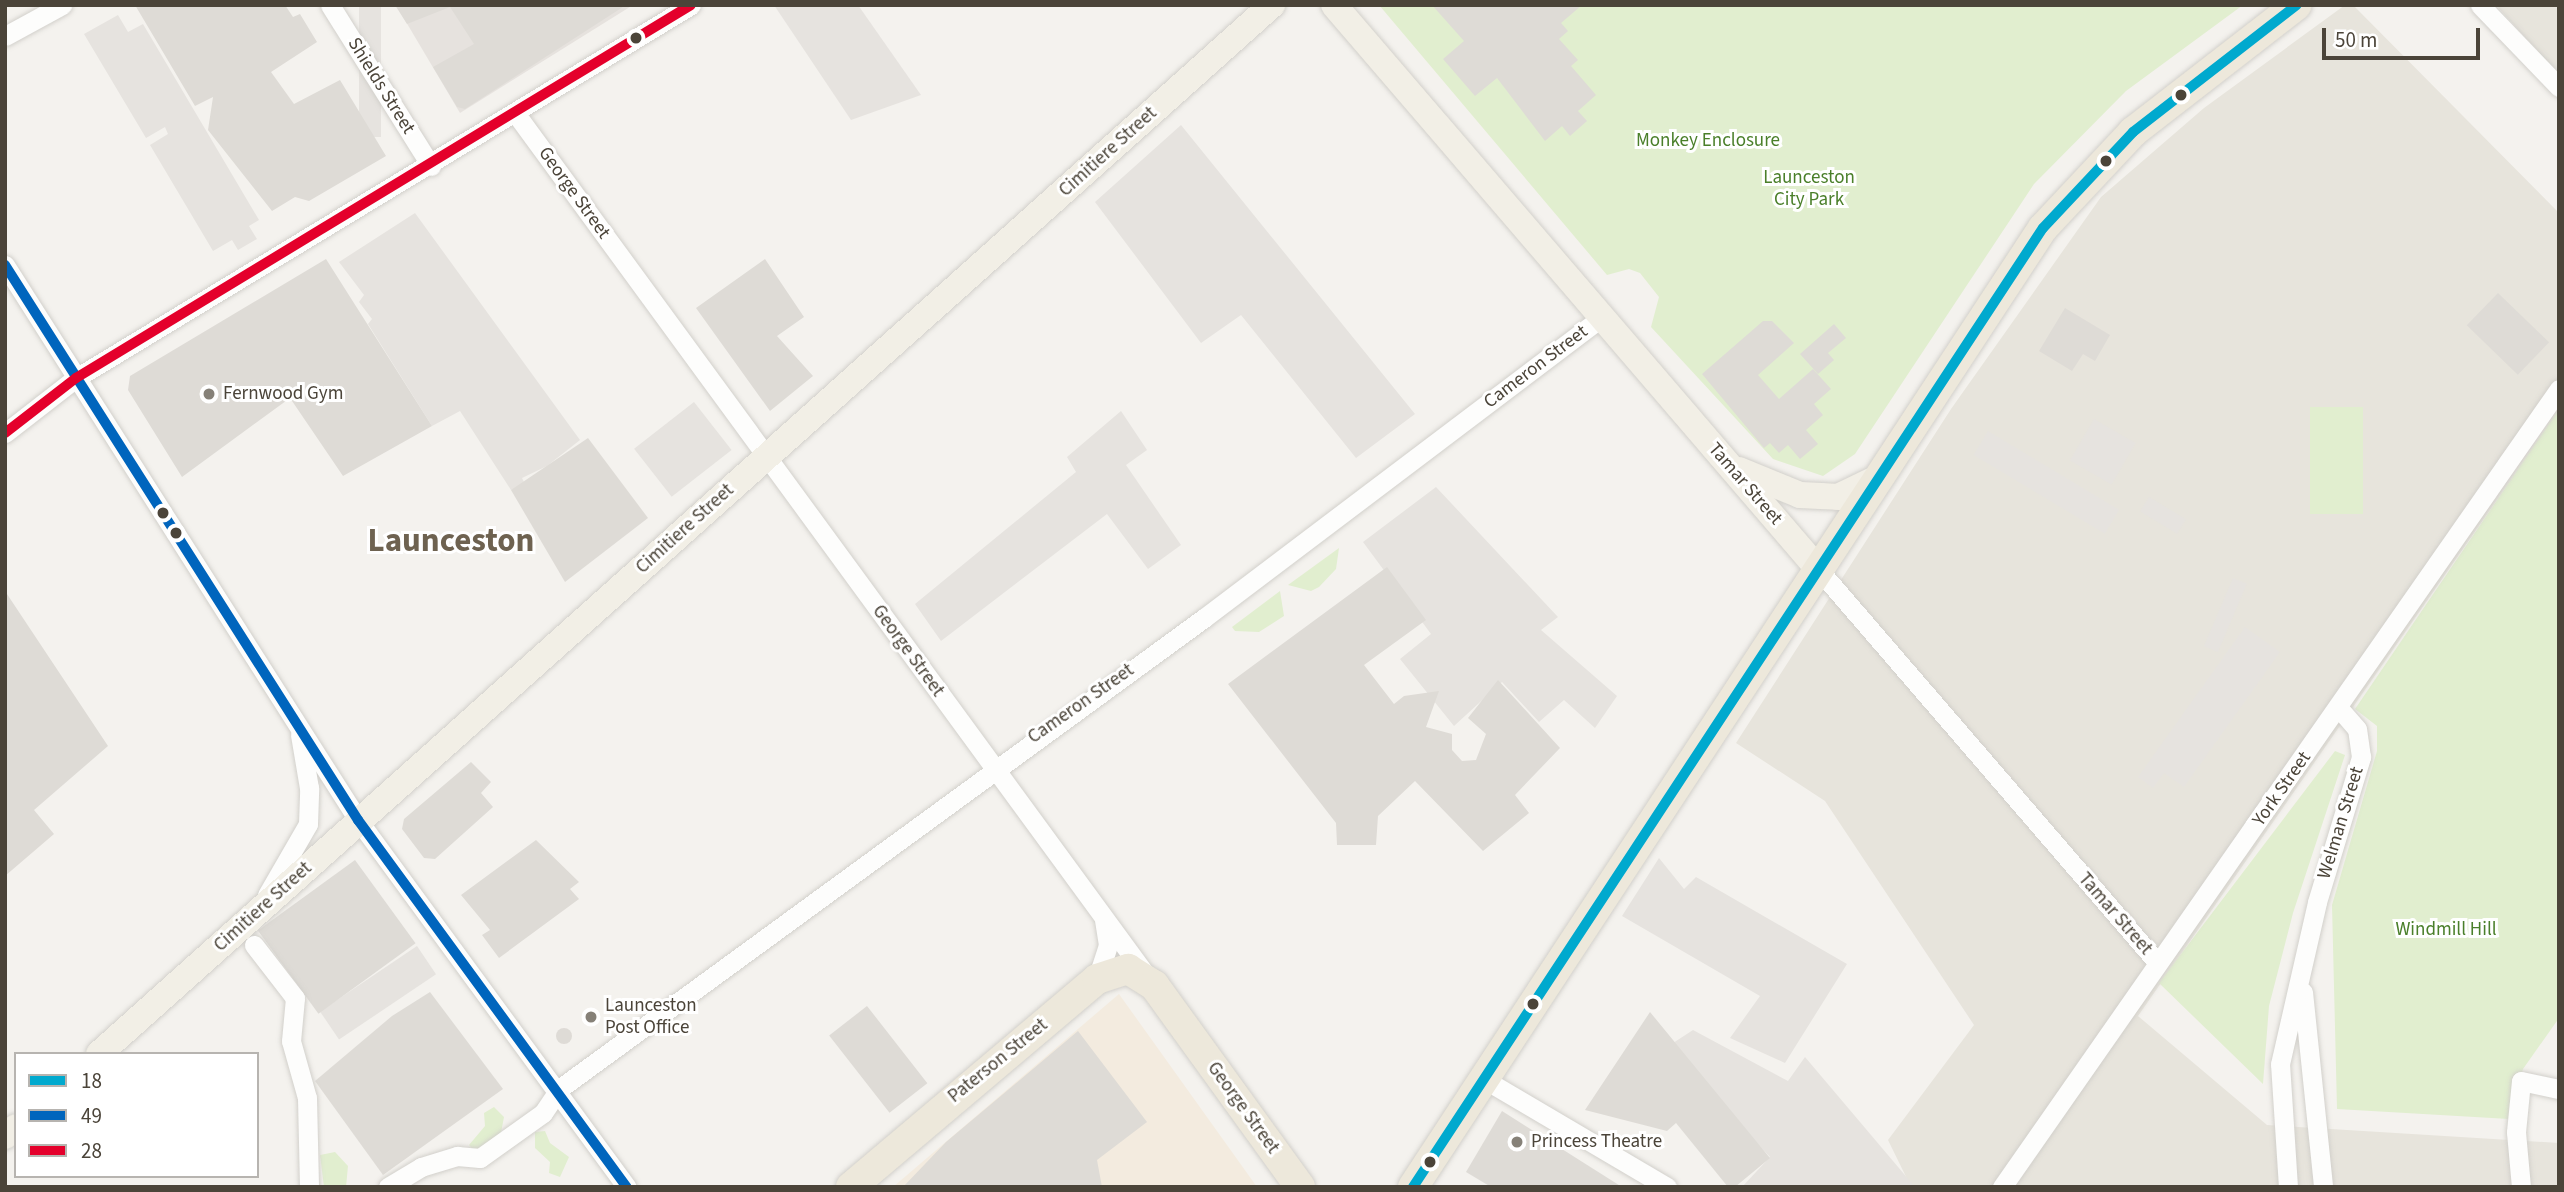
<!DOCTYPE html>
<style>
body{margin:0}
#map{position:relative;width:2564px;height:1192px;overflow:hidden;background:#f4f2ee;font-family:"Source Sans 3",sans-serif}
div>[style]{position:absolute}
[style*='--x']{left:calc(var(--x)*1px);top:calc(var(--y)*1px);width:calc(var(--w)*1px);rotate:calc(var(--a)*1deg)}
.residential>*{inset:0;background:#e7e4dc}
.commercial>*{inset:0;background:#f3ebdf}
.industrial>*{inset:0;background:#e6e2de}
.green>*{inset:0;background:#e1eecf;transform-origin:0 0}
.parking>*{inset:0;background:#e6e3df;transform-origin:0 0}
.building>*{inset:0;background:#dedbd6;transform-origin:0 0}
.round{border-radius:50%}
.roads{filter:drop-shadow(0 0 2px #d2d0cb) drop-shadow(0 0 2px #d2d0cb)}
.minor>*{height:19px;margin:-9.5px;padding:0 9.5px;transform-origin:9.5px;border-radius:9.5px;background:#fdfdfc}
.major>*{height:26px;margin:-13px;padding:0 13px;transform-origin:13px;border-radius:13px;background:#f2efe6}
.highway>*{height:30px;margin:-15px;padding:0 15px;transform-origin:15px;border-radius:15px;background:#ede8db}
.bus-1>*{height:10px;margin:-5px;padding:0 5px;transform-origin:5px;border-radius:5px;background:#00a9ce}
.bus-2>*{height:10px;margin:-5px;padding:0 5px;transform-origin:5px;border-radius:5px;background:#0065bd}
.bus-3>*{height:10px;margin:-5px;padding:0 5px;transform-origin:5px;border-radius:5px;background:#e4002b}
.dots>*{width:19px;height:19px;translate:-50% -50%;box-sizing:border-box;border:4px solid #fff;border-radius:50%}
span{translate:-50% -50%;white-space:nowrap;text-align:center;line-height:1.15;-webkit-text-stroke:6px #fff;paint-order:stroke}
.street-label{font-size:19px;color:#4b4439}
.park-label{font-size:19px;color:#4a7f2a}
.poi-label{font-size:19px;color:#4b4439}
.left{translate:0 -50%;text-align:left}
.town-label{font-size:33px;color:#6e6250;font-weight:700}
.frame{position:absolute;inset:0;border:7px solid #4b4439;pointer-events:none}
.legend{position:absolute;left:14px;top:1052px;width:245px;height:126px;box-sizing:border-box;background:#fff;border:2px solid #b7b4b0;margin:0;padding:9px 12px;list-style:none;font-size:21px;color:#4b4439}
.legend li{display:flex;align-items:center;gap:14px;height:35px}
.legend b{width:35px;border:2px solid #b7b4b0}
.scale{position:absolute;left:2322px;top:28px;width:158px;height:32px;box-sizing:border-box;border:4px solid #4b4439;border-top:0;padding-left:9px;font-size:21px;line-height:24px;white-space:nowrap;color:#4b4439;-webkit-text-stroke:5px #fff;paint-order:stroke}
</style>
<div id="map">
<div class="residential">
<div style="clip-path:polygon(2345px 5px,2353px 5px,2559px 213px,2559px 411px,2138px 1016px,2267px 1125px,2559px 1143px,2559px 1187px,1911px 1187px,1888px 1140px,1974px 1025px,1825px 801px,1736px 743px,1951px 409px,2101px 197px,2204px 108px)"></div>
<div style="clip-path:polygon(2496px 5px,2559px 5px,2559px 75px)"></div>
</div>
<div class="commercial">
<div style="clip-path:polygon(1119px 994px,1257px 1187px,893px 1187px)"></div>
</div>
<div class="industrial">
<div style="clip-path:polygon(396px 5px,633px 5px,460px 113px)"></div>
</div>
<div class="green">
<div style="clip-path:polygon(1379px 5px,2243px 5px,2126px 91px,2034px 184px,1855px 454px,1823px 476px,1773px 459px,1651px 327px,1659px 297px,1640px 273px,1629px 269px,1607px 275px)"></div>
<div style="left:2310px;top:407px;width:53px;height:107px"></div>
<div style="clip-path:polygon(2559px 409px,2559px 1018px,2523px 1069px,2509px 1119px,2337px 1109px,2332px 905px,2377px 751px,2377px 726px,2355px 709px)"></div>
<div style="clip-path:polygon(1339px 548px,1336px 569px,1319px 587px,1311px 591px,1288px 585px)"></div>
<div style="clip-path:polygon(1280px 591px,1284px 616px,1259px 632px,1235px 631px,1232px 627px)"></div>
<div style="clip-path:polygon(2335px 751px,2345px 755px,2293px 913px,2269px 1006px,2263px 1084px,2159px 983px)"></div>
<div style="clip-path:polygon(494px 1107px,504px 1117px,500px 1138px,477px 1154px,469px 1145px,485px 1126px,484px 1113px)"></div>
<div style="clip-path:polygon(545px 1131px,550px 1143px,569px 1157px,560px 1177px,549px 1173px,550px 1162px,535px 1148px,535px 1132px)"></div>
<div style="clip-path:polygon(335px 1152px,348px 1166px,346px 1187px,324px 1187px,320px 1155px)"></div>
</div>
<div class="parking">
<div style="left:359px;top:5px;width:22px;height:132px"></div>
<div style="clip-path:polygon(774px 5px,858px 5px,921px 95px,851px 120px)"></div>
<div style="clip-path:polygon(118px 15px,128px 32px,143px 24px,259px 220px,249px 226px,257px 239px,238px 250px,232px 240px,213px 251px,150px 145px,168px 134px,165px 127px,146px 138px,84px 34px)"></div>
<div style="clip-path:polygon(1181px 125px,1415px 414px,1356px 458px,1241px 315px,1201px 343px,1095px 202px)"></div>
<div style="clip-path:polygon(415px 213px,580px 440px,547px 466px,522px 478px,526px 486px,511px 490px,460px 411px,432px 426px,368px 324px,372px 319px,359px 302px,364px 295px,339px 262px)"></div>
<div style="left:694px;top:402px;width:61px;height:76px;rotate:52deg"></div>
<div style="clip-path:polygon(1121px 411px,1147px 450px,1126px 465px,1181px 545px,1148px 569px,1107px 514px,941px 641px,915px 604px,1076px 472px,1067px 457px)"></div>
<div style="left:2094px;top:419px;width:48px;height:48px;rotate:30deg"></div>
<div style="left:1988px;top:431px;width:153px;height:28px;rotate:31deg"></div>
<div style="clip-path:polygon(1436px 487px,1558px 617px,1541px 630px,1617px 696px,1595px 728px,1564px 700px,1539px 722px,1502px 682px,1454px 726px,1400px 659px,1431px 634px,1363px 542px)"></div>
<div style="left:2149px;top:497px;width:43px;height:17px;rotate:31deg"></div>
<div style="left:2233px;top:578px;width:15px;height:74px;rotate:23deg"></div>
<div style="clip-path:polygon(2245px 627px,2280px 652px,2184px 787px,2164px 773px,2153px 788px,2138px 777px)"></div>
<div style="clip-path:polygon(1659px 858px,1684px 889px,1696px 877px,1847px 964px,1785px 1063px,1730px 1038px,1760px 996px,1622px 916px)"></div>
<div style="left:417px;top:946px;width:34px;height:117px;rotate:56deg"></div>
<div style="clip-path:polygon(1693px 1030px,1788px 1081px,1805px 1057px,1915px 1187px,1742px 1187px,1770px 1157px,1667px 1047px)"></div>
</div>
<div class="building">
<div style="clip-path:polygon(135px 5px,285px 5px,293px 17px,300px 14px,317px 42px,271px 72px,294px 104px,340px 80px,386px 156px,309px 201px,295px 197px,272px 211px,208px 130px,213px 97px,195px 106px)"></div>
<div style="clip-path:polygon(395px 5px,626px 5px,465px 109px,457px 107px,433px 67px,474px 44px,450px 7px,407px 24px)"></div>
<div style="clip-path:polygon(1432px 5px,1582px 5px,1561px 23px,1568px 31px,1559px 39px,1578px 60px,1571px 66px,1596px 95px,1578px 111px,1587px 121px,1570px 136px,1562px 126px,1545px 141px,1497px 78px,1475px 96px,1443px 59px,1464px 41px)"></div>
<div style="clip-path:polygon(326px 259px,432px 426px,343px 476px,290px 398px,182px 477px,128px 390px,130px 376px)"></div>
<div style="clip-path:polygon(765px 259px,804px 317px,777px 336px,813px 376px,770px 411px,696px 308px)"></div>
<div style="left:2498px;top:293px;width:71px;height:45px;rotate:44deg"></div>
<div style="clip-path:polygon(2065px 308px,2110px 335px,2095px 361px,2083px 354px,2072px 371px,2039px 351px)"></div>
<div style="clip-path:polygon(1763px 321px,1772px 321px,1794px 343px,1758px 375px,1779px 399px,1813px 369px,1831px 389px,1814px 404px,1823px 415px,1806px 430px,1818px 444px,1800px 459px,1788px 445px,1779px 453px,1770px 443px,1764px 448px,1702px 374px)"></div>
<div style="clip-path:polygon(1834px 324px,1846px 338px,1828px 353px,1834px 360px,1818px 374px,1800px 354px)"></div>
<div style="clip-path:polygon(588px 438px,648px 518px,565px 582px,511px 490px)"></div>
<div style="clip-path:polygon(1387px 567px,1426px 620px,1364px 665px,1394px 704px,1404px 696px,1439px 691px,1426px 727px,1452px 734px,1452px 750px,1462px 761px,1476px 760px,1486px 734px,1468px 718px,1498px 680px,1560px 748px,1515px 795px,1529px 813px,1483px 851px,1415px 781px,1378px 816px,1376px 845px,1337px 845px,1336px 823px,1228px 684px)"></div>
<div style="clip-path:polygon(5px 591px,108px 746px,34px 810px,54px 834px,5px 876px)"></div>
<div style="clip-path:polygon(471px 762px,491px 782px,481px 793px,493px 807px,435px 859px,424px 858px,402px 829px,404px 819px)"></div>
<div style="clip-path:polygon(536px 840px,579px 882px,570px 889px,579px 899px,499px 958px,482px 935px,490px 930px,461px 895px)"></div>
<div style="left:355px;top:860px;width:103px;height:120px;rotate:54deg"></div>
<div style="clip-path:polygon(430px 992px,503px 1089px,383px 1175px,315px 1081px,392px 1016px)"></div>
<div style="left:867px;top:1006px;width:98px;height:48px;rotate:52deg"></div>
<div style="clip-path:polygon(1650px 1012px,1770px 1158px,1735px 1187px,1728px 1187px,1676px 1123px,1667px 1131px,1585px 1110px)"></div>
<div class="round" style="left:556px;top:1028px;width:16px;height:16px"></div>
<div style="clip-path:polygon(1078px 1031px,1147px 1122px,1097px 1160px,1102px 1187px,903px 1187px,946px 1142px)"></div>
<div style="clip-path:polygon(1502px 1111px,1622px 1187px,1491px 1187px,1466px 1172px)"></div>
</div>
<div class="roads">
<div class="minor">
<div style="--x:330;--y:5;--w:190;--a:57.9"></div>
<div style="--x:2480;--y:5;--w:114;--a:46.1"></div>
<div style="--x:5;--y:36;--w:65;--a:-28.5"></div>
<div style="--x:516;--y:114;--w:1067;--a:53.81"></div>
<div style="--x:5;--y:265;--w:658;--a:57.54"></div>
<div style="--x:358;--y:820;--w:455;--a:53.8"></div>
<div style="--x:5;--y:433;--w:90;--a:-37.8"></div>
<div style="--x:76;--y:378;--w:719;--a:-31.24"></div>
<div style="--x:1819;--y:570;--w:518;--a:49.23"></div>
<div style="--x:267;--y:895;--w:82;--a:-60"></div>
<div style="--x:308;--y:824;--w:36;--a:-88"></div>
<div style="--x:309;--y:788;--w:54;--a:-99.6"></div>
<div style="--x:254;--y:945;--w:67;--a:52.3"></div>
<div style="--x:295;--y:998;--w:43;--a:95.3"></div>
<div style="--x:291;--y:1041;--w:59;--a:74.3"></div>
<div style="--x:307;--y:1098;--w:89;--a:88.7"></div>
<div style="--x:1097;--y:979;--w:36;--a:-72"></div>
<div style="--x:1108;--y:945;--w:25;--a:-99"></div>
<div style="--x:2303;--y:992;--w:196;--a:84.1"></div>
<div style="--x:1487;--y:1081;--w:209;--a:30.5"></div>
<div style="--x:388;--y:1187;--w:39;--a:-31"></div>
<div style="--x:421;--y:1167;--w:38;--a:-17"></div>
<div style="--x:457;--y:1156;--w:23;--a:5"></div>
<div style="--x:480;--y:1158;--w:77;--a:-35.5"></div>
<div style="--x:543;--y:1113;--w:29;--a:-56"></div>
<div style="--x:559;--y:1089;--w:799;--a:-36.14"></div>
<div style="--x:1204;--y:618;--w:499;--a:-37.1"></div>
<div style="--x:2002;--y:1187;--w:973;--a:-55.09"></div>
<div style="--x:2288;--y:1187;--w:123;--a:-93.7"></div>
<div style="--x:2280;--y:1064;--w:166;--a:-77.1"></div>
<div style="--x:2317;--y:902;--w:152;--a:-73.1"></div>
<div style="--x:2361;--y:757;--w:28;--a:-98"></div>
<div style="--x:2357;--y:729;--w:28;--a:-131"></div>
<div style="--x:2521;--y:1187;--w:55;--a:-95.2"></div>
<div style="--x:2516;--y:1132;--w:51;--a:-84.4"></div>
<div style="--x:2521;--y:1081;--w:39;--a:12"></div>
</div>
<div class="major">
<div style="--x:1334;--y:5;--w:745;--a:49.36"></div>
<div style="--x:1739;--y:470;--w:66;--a:22.3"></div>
<div style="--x:1800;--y:495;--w:21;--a:3"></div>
<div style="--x:1821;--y:496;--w:17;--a:3"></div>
<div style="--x:1838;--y:497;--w:41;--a:-25.9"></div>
<div style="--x:99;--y:1054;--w:1574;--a:-41.81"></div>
<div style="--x:5;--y:1136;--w:14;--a:-39"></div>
</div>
<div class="highway">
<div style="--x:851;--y:1187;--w:322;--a:-40.2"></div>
<div style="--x:1097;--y:979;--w:33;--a:-18"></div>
<div style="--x:1128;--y:969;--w:31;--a:32"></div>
<div style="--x:1154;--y:985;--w:249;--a:54.1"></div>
<div style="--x:1413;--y:1187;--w:1147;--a:-56.7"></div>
<div style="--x:2043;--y:228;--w:132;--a:-46.8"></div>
<div style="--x:2133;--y:132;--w:207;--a:-37.8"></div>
</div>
</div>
<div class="bus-1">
<div style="--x:1413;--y:1187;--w:1147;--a:-56.7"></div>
<div style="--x:2043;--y:228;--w:132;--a:-46.8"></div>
<div style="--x:2133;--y:132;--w:207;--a:-37.8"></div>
</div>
<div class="bus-2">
<div style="--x:5;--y:265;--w:658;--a:57.54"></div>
<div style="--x:358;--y:820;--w:455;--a:53.8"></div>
</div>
<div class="bus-3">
<div style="--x:5;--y:433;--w:90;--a:-37.8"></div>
<div style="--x:76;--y:378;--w:719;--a:-31.24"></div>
</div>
<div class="dots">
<div style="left:636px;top:38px;background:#4b4439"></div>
<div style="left:2181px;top:95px;background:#4b4439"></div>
<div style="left:2106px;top:161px;background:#4b4439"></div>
<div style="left:209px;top:394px;background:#868178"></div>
<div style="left:163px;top:513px;background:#4b4439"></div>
<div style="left:176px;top:533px;background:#4b4439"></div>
<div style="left:1533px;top:1004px;background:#4b4439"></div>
<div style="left:591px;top:1017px;background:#868178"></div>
<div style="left:1517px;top:1142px;background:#868178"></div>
<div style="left:1430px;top:1162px;background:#4b4439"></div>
</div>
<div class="street-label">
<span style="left:381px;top:86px;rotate:58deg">Shields Street</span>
<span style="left:1108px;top:152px;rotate:-42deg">Cimitiere Street</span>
<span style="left:574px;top:193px;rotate:54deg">George Street</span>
<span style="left:1536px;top:367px;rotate:-37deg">Cameron Street</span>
<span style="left:1745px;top:484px;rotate:49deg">Tamar Street</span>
<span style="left:685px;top:529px;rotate:-42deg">Cimitiere Street</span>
<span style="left:908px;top:651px;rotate:54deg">George Street</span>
<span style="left:1081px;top:704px;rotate:-35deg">Cameron Street</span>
<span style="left:2282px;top:789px;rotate:-55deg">York Street</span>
<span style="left:2341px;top:823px;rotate:-73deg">Welman Street</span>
<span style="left:263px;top:907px;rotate:-42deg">Cimitiere Street</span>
<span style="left:2115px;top:914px;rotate:49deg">Tamar Street</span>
<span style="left:998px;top:1061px;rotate:-39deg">Paterson Street</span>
<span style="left:1243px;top:1108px;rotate:54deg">George Street</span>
</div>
<div class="park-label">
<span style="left:1708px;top:141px">Monkey Enclosure</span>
<span style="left:1809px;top:189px">Launceston<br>City Park</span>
<span style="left:2446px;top:930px">Windmill Hill</span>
</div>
<div class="poi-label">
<span class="left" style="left:223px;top:394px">Fernwood Gym</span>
<span class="left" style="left:605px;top:1017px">Launceston<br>Post Office</span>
<span class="left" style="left:1531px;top:1142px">Princess Theatre</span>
</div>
<div class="town-label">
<span style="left:451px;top:541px">Launceston</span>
</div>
<div class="frame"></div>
<ul class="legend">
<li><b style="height:9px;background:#00a9ce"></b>18</li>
<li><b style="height:9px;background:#0065bd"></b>49</li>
<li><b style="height:9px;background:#e4002b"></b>28</li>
</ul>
<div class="scale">50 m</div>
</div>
